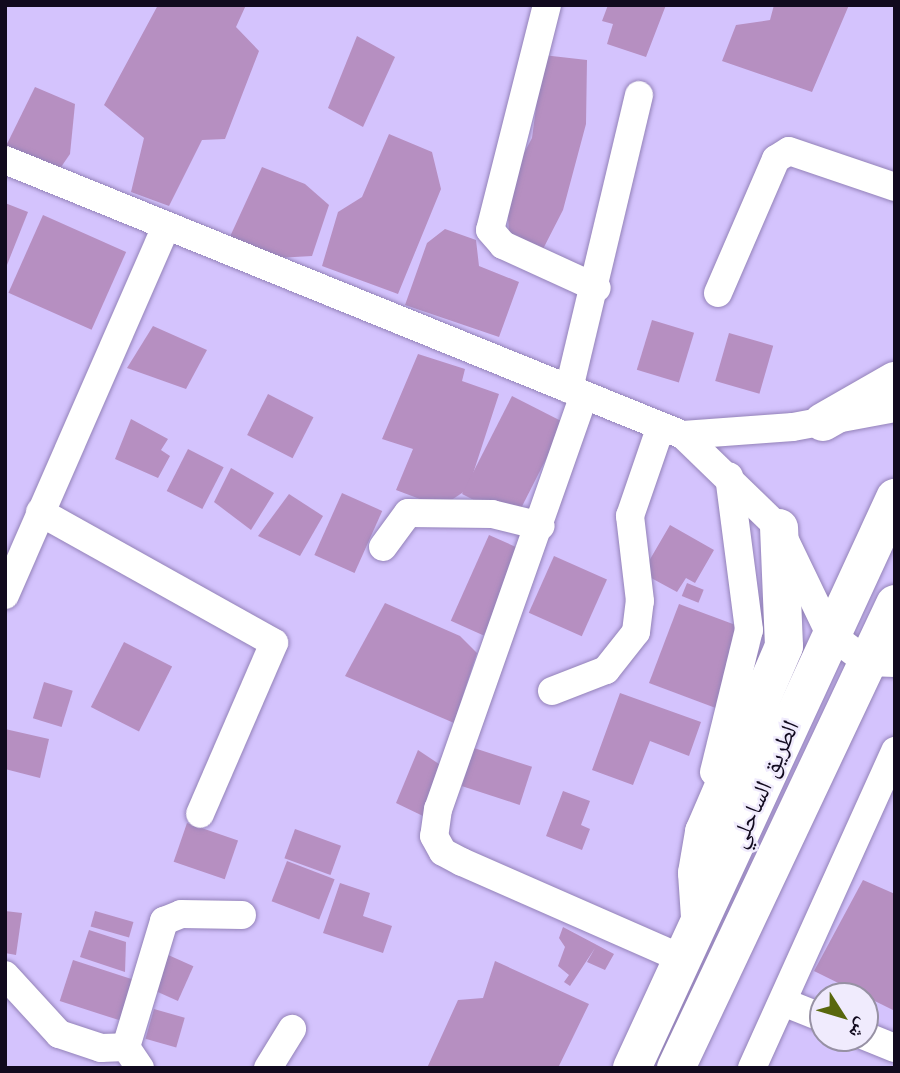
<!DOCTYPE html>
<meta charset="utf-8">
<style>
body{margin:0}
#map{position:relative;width:900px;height:1073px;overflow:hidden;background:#d4c3fd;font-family:Jost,"Noto Naskh Arabic",sans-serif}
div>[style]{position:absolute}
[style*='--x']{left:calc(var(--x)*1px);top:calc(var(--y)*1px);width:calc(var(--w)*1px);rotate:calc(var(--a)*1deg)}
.building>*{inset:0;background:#b68fc1;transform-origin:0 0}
.roads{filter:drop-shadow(0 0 2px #9382b8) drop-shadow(0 0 2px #9382b8)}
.minor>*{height:28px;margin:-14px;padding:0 14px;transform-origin:14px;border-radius:14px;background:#fff}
.highway>*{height:38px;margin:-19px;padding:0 19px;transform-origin:19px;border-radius:19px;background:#fff}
span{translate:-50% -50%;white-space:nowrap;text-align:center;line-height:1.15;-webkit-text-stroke:5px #f0ebfd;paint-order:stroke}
.street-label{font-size:24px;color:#110a1e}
.frame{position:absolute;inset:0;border:7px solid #110a1e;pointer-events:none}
.north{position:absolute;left:809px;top:982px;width:70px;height:70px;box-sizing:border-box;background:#f0ebfd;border:2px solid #9791a4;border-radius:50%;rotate:127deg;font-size:19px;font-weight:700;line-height:28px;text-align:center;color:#110a1e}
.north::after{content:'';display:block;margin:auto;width:24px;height:32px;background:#59670d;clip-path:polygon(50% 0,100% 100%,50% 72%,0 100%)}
</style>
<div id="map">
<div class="building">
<div style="clip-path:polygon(158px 5px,246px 5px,236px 27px,259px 51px,225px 139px,202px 140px,169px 206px,131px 192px,144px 138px,104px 105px)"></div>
<div style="clip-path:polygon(608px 5px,666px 5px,646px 57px,607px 44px,613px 24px,602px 21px)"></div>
<div style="clip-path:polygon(774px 5px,849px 5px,812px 92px,722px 61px,736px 25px,770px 20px)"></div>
<div style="clip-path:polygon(357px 36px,395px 57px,363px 127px,328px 108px)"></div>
<div style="clip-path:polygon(543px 55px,587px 60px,586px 124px,563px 210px,543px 249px,509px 236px,508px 215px,515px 170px,532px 138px)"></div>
<div style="clip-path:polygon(35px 87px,75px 104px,70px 154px,57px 173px,5px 148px)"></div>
<div style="clip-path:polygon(389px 134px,432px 152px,441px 189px,398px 294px,322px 266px,338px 212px,362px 197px)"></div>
<div style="clip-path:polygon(262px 167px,305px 184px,329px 205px,312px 256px,277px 258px,228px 241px)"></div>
<div style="clip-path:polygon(5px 203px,28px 212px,5px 270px)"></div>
<div style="left:43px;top:215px;width:91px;height:85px;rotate:24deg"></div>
<div style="clip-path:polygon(445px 229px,476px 240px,479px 266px,519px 282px,499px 337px,405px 305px,427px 243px)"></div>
<div style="left:652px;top:320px;width:44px;height:52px;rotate:17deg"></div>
<div style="clip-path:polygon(153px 326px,207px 350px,186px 389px,127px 368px)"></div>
<div style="left:729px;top:333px;width:46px;height:50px;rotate:16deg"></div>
<div style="clip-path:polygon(418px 354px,465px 369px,462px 381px,499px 394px,468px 489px,441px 507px,396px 490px,413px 449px,382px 439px)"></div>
<div style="left:268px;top:394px;width:51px;height:46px;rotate:27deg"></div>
<div style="left:512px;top:396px;width:59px;height:110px;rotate:27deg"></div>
<div style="clip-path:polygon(131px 419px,168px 439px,161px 450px,170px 456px,158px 478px,115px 459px)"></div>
<div style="left:188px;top:449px;width:40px;height:47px;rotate:27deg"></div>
<div style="clip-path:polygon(231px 468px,274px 493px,251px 530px,214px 502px)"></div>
<div style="left:342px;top:493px;width:44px;height:68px;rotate:24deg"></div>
<div style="clip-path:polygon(289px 494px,323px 516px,300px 556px,258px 536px)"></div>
<div style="clip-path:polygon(670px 525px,714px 550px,695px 583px,686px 578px,677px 592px,642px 573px)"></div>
<div style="left:489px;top:535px;width:36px;height:94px;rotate:24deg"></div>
<div style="left:554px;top:556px;width:58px;height:62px;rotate:24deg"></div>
<div style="left:687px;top:583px;width:18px;height:14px;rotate:22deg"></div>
<div style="clip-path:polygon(385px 603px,460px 636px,477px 653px,454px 723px,345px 676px)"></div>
<div style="clip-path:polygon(679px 604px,741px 627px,721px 710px,649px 683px)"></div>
<div style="left:124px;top:642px;width:54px;height:73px;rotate:27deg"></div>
<div style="left:44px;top:682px;width:30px;height:38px;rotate:17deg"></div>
<div style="clip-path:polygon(620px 693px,701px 722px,689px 756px,650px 741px,633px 785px,592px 770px)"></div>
<div style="clip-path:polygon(5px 729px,49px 739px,40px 778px,5px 769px)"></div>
<div style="left:474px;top:748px;width:61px;height:40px;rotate:18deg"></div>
<div style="clip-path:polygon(418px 750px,442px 766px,423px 816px,396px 803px)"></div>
<div style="clip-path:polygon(563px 791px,590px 801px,581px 825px,590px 829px,582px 850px,546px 836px)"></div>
<div style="left:187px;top:823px;width:54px;height:41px;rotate:19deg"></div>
<div style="left:295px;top:829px;width:49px;height:31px;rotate:20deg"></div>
<div style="left:287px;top:861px;width:51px;height:43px;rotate:21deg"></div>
<div style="clip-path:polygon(863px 880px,895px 894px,895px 1011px,814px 971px)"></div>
<div style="clip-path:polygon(340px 883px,370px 893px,363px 916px,392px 926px,383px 953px,323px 933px)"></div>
<div style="clip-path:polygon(5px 911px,22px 913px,16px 955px,5px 953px)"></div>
<div style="left:95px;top:911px;width:40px;height:16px;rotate:16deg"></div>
<div style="clip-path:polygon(563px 927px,614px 954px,605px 970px,587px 962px,595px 948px,570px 986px,564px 982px,569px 975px,558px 966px,565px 947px,559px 938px)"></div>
<div style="clip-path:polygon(89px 930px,126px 942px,125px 972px,80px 957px)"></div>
<div style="left:166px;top:954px;width:30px;height:38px;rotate:24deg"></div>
<div style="left:73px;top:960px;width:63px;height:43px;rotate:18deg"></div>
<div style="clip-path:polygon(495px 961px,589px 1004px,558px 1068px,427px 1068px,458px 1000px,483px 998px)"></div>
<div style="left:154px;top:1009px;width:32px;height:31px;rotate:16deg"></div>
</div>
<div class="roads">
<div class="minor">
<div style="--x:547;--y:5;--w:232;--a:104.2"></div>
<div style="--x:490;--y:230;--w:20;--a:49"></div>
<div style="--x:503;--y:245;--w:103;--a:24.6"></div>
<div style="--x:5;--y:160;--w:732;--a:22.08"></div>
<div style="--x:683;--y:435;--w:134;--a:44.1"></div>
<div style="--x:779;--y:528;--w:118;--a:64.3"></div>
<div style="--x:830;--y:634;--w:46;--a:37.1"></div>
<div style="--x:867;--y:662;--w:28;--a:2"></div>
<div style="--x:718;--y:293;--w:146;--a:-66.6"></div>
<div style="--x:776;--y:159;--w:15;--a:-32"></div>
<div style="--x:789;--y:151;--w:112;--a:18.8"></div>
<div style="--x:569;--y:389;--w:302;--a:-76.6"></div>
<div style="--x:584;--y:395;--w:439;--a:109.4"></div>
<div style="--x:438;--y:809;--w:27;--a:98"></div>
<div style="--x:434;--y:836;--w:18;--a:61"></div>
<div style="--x:443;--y:852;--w:21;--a:28"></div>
<div style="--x:462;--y:862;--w:244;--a:23.7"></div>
<div style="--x:683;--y:435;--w:110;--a:-4.2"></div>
<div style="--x:793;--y:427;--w:104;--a:-10.6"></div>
<div style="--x:40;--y:512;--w:268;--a:29.2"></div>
<div style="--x:274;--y:643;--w:186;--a:113.4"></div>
<div style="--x:383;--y:547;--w:42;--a:-53.7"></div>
<div style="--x:408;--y:513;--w:84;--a:0.7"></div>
<div style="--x:492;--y:514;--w:50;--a:13.8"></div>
<div style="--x:5;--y:595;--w:402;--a:-66.4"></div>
<div style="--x:552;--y:691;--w:58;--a:-21.3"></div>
<div style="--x:606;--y:670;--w:48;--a:-51.7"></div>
<div style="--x:636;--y:632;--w:31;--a:-83"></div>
<div style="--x:640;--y:601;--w:86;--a:-96.7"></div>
<div style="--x:630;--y:516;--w:95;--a:-71"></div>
<div style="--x:714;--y:772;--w:146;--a:-76.2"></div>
<div style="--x:749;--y:630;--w:155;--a:-97.4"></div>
<div style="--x:5;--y:975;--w:80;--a:47.5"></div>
<div style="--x:59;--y:1034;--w:44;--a:18.4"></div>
<div style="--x:101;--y:1048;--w:25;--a:-2"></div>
<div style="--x:783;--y:1002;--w:43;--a:21.8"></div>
<div style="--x:865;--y:1036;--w:32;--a:22"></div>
<div style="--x:140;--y:1068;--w:25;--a:-124"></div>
<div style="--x:126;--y:1047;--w:132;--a:-73.2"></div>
<div style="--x:164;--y:921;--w:18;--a:-22"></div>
<div style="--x:181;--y:914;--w:61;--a:0.9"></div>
<div style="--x:268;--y:1068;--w:46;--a:-58.4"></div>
<div style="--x:752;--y:1068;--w:348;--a:-65.7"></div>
</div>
<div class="highway">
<div style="--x:823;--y:422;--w:83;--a:-29.7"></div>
<div style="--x:700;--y:917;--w:44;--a:-93.9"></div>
<div style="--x:697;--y:873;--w:42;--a:-80.3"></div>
<div style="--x:704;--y:832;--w:202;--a:-66.7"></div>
<div style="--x:784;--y:646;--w:118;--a:-92.4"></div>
<div style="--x:632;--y:1068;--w:628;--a:-65.23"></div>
<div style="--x:676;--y:1068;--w:513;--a:-64.73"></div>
</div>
</div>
<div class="street-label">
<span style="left:764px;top:784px;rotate:-66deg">الطريق الساحلي</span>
</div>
<div class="frame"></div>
<div class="north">ش</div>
</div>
